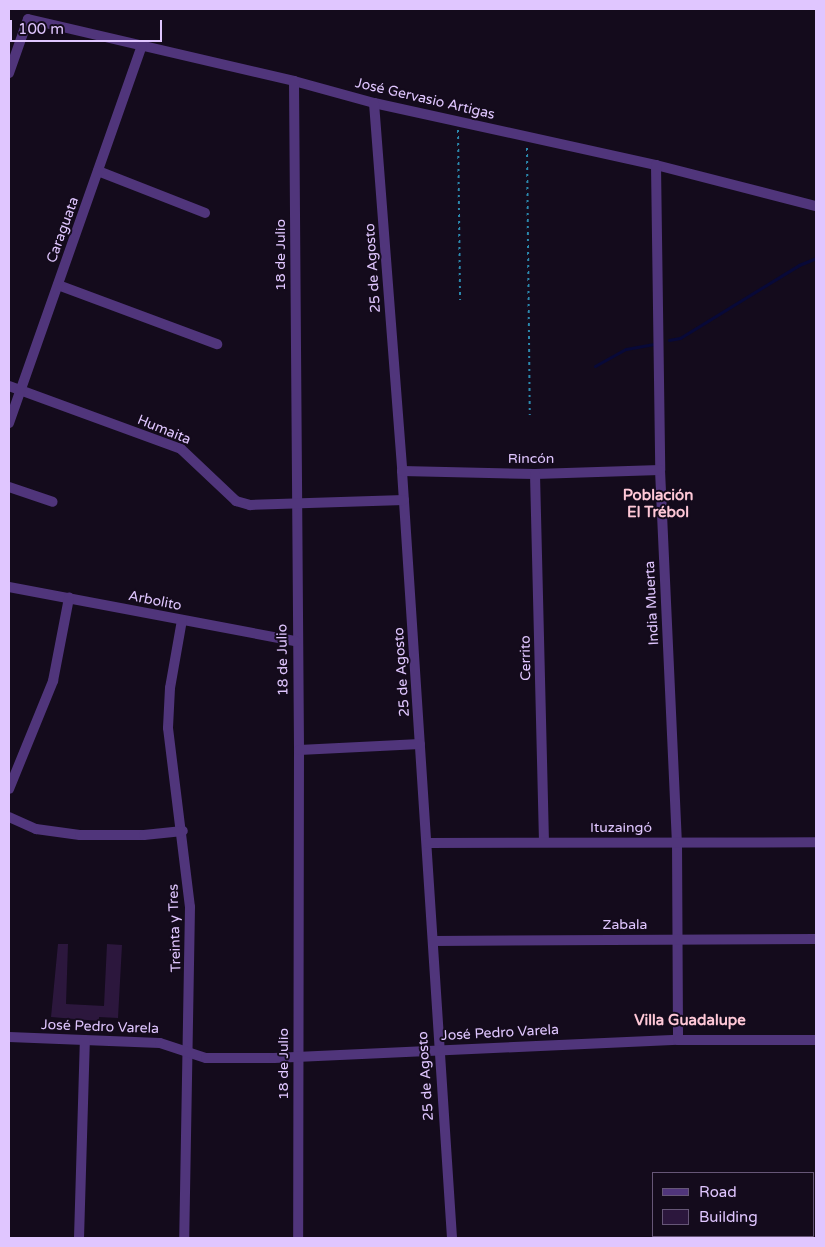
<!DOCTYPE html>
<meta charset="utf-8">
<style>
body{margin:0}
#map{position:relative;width:825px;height:1247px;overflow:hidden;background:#140b1c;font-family:"Varela Round",sans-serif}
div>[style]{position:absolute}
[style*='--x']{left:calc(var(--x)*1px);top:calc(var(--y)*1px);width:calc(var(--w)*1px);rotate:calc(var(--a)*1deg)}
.stream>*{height:3px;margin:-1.5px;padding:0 1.5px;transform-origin:1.5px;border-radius:1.5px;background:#080938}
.building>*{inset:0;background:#2c173d}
.path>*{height:2px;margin-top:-1px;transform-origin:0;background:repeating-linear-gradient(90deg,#2b88ad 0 2.5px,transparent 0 6.5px)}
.street>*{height:10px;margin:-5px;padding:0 5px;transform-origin:5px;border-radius:5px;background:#50357b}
span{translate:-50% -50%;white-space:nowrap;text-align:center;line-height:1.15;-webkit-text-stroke:4px #140b1c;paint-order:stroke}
.street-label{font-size:14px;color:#e0c6ff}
.neighbourhood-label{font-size:15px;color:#ffc8d7;font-weight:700}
.frame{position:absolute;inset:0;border:10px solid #e0c6ff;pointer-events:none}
.legend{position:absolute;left:652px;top:1172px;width:162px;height:65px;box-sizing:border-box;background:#140b1c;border:1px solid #665677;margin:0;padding:6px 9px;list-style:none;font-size:15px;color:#e0c6ff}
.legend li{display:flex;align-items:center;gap:10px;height:25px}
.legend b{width:25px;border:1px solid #665677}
.scale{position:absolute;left:10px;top:20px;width:152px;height:22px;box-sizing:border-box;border:2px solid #e0c6ff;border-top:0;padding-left:6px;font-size:15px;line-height:18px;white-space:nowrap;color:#e0c6ff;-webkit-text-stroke:4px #140b1c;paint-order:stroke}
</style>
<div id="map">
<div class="stream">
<div style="--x:669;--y:340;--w:11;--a:-10"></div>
<div style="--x:680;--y:338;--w:140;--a:-31.5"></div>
<div style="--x:799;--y:265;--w:18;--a:-22"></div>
<div style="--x:595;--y:366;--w:35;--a:-29"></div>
<div style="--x:626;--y:349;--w:27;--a:-10"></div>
</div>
<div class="building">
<div style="clip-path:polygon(58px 944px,68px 944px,66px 1004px,104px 1006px,107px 944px,122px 945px,118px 1018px,99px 1017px,99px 1021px,51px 1017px)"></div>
</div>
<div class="path">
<div style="--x:458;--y:130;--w:170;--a:89.3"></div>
<div style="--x:527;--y:148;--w:267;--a:89.4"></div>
</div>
<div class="street">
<div style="--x:9;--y:73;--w:57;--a:-70.6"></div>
<div style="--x:28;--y:19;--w:273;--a:13.1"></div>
<div style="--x:294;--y:81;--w:83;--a:15.4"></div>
<div style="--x:374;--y:103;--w:289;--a:12.4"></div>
<div style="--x:656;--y:165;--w:165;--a:14.4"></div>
<div style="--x:294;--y:81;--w:669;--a:89.57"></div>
<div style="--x:299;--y:750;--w:488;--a:90.1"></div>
<div style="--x:374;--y:103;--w:369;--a:85.6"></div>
<div style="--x:402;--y:471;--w:769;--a:86.27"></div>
<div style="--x:656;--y:165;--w:305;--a:89.2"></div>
<div style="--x:660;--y:470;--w:372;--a:87.4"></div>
<div style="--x:677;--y:842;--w:198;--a:89.7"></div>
<div style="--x:98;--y:171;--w:115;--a:21.4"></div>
<div style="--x:58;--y:285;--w:170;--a:20.4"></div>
<div style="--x:9;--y:386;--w:183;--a:20.1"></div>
<div style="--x:181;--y:449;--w:76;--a:43.4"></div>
<div style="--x:236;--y:501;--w:15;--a:16"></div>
<div style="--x:250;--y:505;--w:154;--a:-1.9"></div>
<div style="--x:9;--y:423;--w:400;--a:-70.6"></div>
<div style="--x:402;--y:471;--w:133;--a:1.3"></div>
<div style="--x:535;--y:474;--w:125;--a:-1.8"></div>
<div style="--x:535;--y:474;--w:368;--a:88.6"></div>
<div style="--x:9;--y:487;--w:46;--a:18.8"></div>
<div style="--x:9;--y:587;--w:292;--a:10.7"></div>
<div style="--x:182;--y:620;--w:69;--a:100"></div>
<div style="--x:170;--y:688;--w:40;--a:92.9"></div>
<div style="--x:168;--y:728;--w:180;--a:83"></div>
<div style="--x:190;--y:907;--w:331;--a:91"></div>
<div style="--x:299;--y:750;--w:121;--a:-2.8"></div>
<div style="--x:9;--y:789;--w:117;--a:-67.8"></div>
<div style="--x:53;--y:681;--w:85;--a:-79.1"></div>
<div style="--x:9;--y:817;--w:30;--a:24"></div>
<div style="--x:36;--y:829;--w:44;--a:7.8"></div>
<div style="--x:80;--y:835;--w:64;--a:0"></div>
<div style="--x:144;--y:835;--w:39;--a:-6"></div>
<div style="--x:427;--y:843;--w:389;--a:-0.1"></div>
<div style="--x:433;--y:941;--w:383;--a:-0.3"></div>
<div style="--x:9;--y:1037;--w:151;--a:2.3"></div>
<div style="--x:160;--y:1043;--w:48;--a:18.1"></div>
<div style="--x:206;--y:1058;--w:68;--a:0"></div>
<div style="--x:274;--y:1058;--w:404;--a:-2.6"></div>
<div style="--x:678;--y:1040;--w:138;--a:0"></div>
<div style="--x:79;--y:1238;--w:198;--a:-88.3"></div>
</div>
<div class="street-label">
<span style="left:425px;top:99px;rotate:13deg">José Gervasio Artigas</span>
<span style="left:63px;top:230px;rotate:-70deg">Caraguata</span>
<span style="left:281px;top:255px;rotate:-90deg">18 de Julio</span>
<span style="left:373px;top:268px;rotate:-94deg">25 de Agosto</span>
<span style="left:164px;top:430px;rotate:22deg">Humaita</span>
<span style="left:531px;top:459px">Rincón</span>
<span style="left:155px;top:601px;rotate:11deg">Arbolito</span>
<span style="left:652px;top:603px;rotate:-93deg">India Muerta</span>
<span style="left:526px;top:658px;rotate:-91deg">Cerrito</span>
<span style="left:283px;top:660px;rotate:-91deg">18 de Julio</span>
<span style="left:402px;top:672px;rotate:-94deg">25 de Agosto</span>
<span style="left:621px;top:828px">Ituzaingó</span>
<span style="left:625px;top:925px">Zabala</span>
<span style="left:175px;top:928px;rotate:-92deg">Treinta y Tres</span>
<span style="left:100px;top:1027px;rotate:2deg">José Pedro Varela</span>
<span style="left:500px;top:1033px;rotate:-3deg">José Pedro Varela</span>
<span style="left:284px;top:1064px;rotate:-90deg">18 de Julio</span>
<span style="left:426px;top:1076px;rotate:-94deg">25 de Agosto</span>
</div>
<div class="neighbourhood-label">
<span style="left:658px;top:504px">Población<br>El Trébol</span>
<span style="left:690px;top:1021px">Villa Guadalupe</span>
</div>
<div class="frame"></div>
<ul class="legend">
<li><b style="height:6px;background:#50357b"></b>Road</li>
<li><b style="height:14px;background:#2c173d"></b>Building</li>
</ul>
<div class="scale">100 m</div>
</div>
